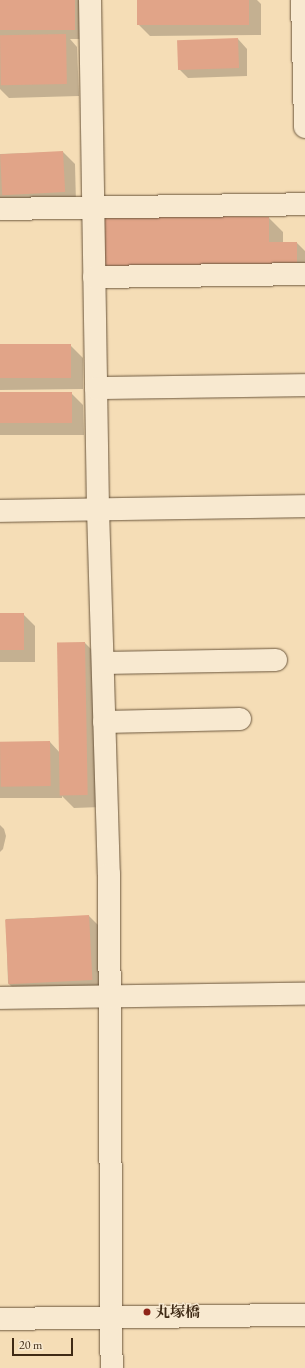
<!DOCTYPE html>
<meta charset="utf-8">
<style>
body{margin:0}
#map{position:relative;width:305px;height:1368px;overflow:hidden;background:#f5ddb6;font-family:"EB Garamond","Noto Serif JP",serif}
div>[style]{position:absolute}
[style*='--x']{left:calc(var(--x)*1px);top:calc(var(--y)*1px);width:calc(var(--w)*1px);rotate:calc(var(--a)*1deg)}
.shadow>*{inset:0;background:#0003}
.building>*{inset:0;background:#e1a488;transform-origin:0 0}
.roads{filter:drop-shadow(0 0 1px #6c573d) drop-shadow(0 0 1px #6c573d)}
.street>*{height:22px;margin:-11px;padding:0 11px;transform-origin:11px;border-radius:11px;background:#f8e9d0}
.secondary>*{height:22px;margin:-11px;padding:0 11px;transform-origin:11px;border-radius:11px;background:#f8e9d0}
.dots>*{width:11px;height:11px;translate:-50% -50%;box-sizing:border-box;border:2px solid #f8e9d0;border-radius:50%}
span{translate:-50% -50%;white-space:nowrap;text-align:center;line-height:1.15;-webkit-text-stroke:3px #f8e9d0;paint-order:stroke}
.poi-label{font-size:15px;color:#3f2a15;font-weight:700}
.left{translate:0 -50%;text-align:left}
.scale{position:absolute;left:12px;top:1338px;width:61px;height:18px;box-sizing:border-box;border:2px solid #3f2a15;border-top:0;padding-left:5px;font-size:12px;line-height:14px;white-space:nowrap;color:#3f2a15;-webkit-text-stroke:3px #f8e9d0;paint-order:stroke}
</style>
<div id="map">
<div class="shadow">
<div style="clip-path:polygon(0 0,86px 0,88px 39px,70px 39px,77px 47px,79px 96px,9px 98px,0 89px)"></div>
<div style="clip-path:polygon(138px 0,257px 0,261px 4px,261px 35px,150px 36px,138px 24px)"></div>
<div style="clip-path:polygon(238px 39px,247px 49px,247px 76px,188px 78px,179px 69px)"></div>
<div style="clip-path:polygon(63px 152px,75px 164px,76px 204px,0 206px,0 154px)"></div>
<div style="clip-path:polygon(269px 218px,283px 232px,283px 243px,297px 243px,305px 251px,305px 284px,104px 267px)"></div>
<div style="clip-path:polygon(70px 345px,83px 358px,83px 389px,0 390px,0 346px)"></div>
<div style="clip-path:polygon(71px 393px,83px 405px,84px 435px,0 435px,0 394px)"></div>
<div style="clip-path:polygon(0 614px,23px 614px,35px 626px,35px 662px,0 662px)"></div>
<div style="clip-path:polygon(85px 643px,97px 655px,101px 807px,74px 808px,62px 796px,62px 798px,0 798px,0 743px,50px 742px,61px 754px,58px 644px)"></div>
<div style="clip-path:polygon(0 825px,4px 829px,6px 836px,3px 849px,0 852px)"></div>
<div style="clip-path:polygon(89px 916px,101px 928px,103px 992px,20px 995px,8px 983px,6px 919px)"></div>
</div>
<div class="building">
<div style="left:0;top:0;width:75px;height:30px"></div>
<div style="left:137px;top:0;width:112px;height:25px"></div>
<div style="left:66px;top:34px;width:50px;height:66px;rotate:89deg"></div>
<div style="left:238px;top:38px;width:30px;height:61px;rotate:88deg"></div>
<div style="left:63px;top:151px;width:41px;height:63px;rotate:87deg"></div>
<div style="clip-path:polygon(104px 215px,269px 217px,269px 242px,297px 242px,297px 270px,103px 268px)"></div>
<div style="left:71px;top:344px;width:34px;height:71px;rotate:90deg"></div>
<div style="left:72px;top:392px;width:31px;height:72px;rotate:90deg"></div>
<div style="left:0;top:613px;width:24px;height:37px"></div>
<div style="left:85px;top:642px;width:153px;height:28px;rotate:89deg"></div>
<div style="left:50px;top:741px;width:45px;height:50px;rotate:89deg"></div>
<div style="left:89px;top:915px;width:65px;height:84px;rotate:87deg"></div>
</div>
<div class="roads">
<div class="street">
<div style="--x:90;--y:0;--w:509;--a:89.1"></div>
<div style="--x:98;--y:509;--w:365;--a:88.3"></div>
<div style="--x:109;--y:874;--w:494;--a:89.7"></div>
<div style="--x:302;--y:0;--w:127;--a:88.6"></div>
<div style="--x:0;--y:209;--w:305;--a:-0.9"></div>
<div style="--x:94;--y:277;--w:211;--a:-0.8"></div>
<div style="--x:96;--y:388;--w:209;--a:-0.8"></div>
<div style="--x:0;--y:511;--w:305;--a:-0.9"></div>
<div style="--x:103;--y:663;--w:173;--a:-1"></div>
<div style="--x:104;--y:722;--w:136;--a:-1.3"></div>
<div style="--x:0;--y:998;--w:305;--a:-0.8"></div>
</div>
<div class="secondary">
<div style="--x:0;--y:1319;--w:305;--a:-0.8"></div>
</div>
</div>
<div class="dots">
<div style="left:147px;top:1312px;background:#8f2418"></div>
</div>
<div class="poi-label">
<span class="left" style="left:155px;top:1312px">丸塚橋</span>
</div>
<div class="scale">20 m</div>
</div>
